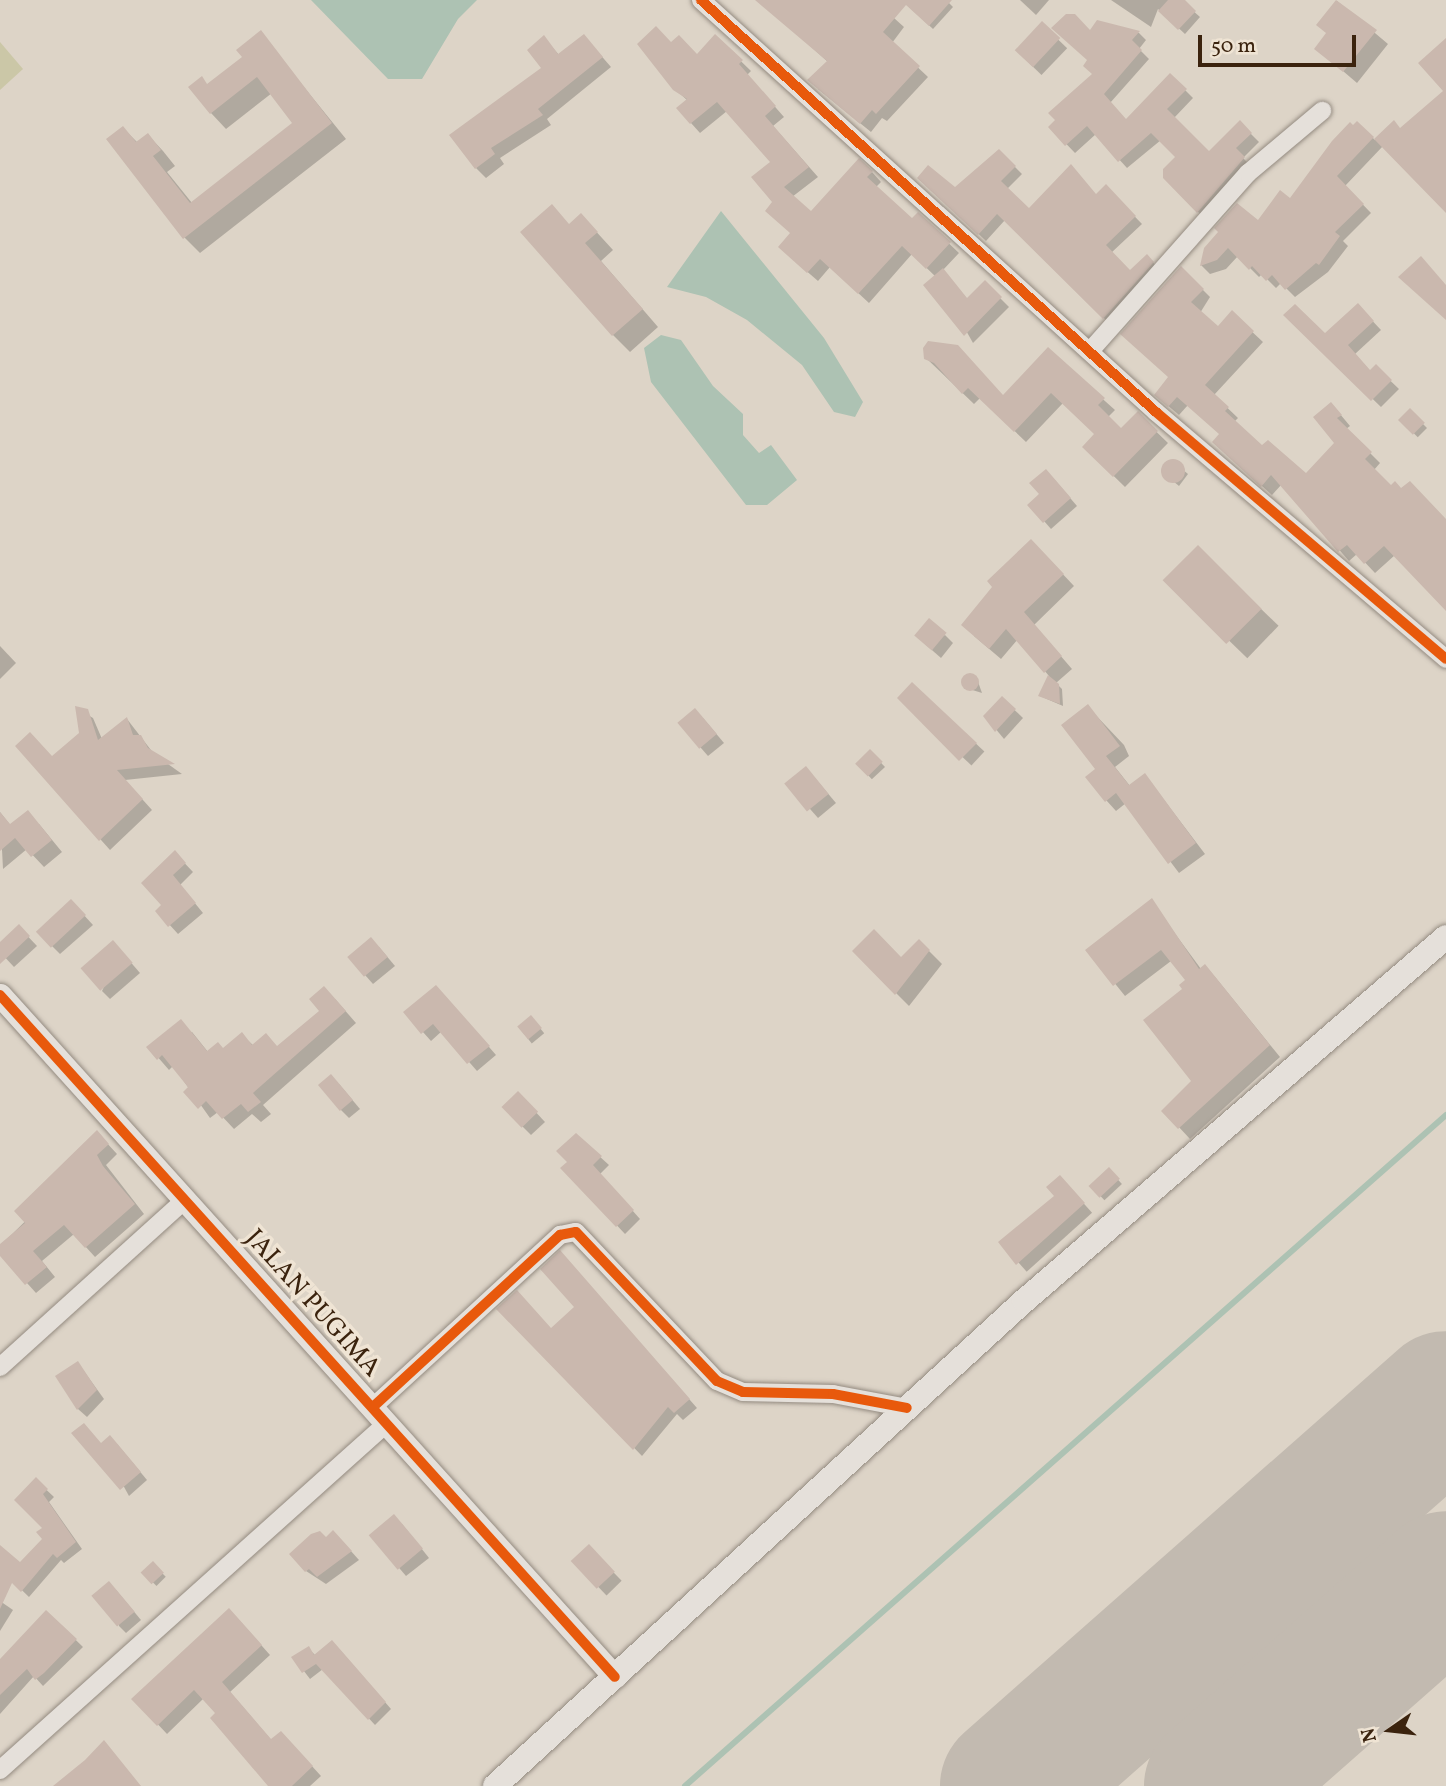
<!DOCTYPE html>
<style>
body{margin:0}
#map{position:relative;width:1446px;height:1786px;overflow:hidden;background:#ddd4c7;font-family:Vollkorn,serif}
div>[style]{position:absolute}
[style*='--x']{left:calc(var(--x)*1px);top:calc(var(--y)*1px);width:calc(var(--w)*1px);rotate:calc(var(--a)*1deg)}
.green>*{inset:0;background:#cbc7a7}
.water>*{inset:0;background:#adc2b3}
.shadow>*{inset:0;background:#0003;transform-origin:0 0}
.stream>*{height:6px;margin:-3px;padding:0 3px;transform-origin:3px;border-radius:3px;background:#adc2b3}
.taxiway>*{height:56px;margin:-28px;padding:0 28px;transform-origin:28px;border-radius:28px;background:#c2bab0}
.runway>*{height:142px;margin:-71px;padding:0 71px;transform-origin:71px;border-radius:71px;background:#c2bab0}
.building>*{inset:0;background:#cab8ae;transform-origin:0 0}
.round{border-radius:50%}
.roads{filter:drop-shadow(0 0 2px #948b81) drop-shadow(0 0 2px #948b81)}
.minor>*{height:18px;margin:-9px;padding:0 9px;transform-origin:9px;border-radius:9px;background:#e5e0da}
.tertiary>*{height:23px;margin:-11.5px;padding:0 11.5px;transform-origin:11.5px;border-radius:11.5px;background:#e5e0da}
.secondary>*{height:24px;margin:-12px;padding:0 12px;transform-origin:12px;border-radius:12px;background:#e5e0da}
.cycleway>*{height:10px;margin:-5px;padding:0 5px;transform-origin:5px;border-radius:5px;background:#e8590c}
span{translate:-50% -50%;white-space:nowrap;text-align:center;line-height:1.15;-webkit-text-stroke:7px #efe4d4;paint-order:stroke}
.street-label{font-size:26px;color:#3b230e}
.north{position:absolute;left:1355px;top:1695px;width:70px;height:70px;-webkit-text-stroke:5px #efe4d4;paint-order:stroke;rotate:256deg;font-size:19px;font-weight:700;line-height:28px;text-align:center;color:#3b230e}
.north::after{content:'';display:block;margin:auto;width:24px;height:32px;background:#3b230e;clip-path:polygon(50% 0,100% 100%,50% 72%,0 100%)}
.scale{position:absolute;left:1198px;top:35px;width:158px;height:32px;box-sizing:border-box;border:4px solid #3b230e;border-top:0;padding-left:9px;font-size:21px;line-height:24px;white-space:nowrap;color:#3b230e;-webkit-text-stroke:5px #efe4d4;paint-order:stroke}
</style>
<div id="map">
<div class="green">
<div style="clip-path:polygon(0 42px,23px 69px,0 90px)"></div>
</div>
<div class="water">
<div style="clip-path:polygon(311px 0,477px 0,458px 19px,422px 79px,388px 79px)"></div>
<div style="clip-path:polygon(721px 211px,824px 338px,863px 402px,855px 417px,834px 412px,802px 365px,747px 320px,706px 297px,667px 287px)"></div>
<div style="clip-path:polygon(661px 335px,681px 340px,713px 386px,743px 414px,743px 435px,759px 453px,771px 445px,797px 480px,767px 505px,746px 505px,651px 382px,644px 348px)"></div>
</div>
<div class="shadow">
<div style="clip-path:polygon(759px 0,874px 0,904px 27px,892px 43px,928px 77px,887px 121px,882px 118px,871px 132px,818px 89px,828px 62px)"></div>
<div style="clip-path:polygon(913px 0,946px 0,953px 7px,933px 29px,908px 6px)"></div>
<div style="clip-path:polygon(1020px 0,1049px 0,1036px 15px)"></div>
<div style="clip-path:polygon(1111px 0,1181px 0,1200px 17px,1185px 34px,1158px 9px,1151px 27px)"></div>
<div style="clip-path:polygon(1337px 1px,1388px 44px,1357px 83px,1316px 48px,1328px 34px,1318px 25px)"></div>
<div style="clip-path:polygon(1097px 22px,1139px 33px,1146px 40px,1139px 49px,1149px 59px,1110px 103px,1126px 121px,1170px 75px,1193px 98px,1174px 118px,1209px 153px,1240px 123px,1259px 142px,1243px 158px,1252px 167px,1206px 220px,1165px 178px,1178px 157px,1161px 140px,1127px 168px,1096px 134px,1075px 153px,1050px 127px,1094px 75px,1090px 33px)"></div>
<div style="left:1042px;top:24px;width:35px;height:37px;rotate:44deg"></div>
<div style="clip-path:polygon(260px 33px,346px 139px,200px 253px,184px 237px,123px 128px,138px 143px,148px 135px,163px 151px,175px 166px,167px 172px,192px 203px,295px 123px,272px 93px,226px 129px,211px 113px,208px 85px,244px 57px)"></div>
<div style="clip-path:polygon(584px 36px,611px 67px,547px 119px,551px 125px,500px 158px,504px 164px,486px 178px,476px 168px,544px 68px,544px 38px,560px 56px)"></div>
<div style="clip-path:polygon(715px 36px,751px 71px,747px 75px,784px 117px,773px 126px,818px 177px,792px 197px,811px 214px,872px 172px,881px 182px,876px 187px,912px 221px,918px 214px,959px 253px,943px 270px,968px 300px,985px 283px,1009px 307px,973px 343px,936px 277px,912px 254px,869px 303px,830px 267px,818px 281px,789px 256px,792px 233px,772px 162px,727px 111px,700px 133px,691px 123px,688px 101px,675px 89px,672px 44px,697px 56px)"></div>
<div style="clip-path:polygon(1446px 41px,1446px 210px,1383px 146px,1345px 186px,1371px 213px,1343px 241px,1348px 246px,1328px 272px,1295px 297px,1281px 283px,1276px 288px,1262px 274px,1259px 277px,1238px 256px,1226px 269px,1210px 274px,1201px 265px,1290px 200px,1357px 123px,1375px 140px,1394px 123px,1401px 130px,1446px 91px)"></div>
<div style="clip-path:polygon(999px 151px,1022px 174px,1007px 189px,1029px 211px,1096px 196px,1106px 187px,1142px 224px,1111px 253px,1130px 272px,1147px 256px,1160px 270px,1111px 325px,1005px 220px,986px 241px,920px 178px,955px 190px)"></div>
<div style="clip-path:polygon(581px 215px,613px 250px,601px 261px,658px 327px,630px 352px,613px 335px,570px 225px)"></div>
<div style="clip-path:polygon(1181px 268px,1210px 297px,1200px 313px,1218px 329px,1232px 313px,1263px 342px,1214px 395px,1238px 418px,1234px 422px,1262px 448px,1306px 475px,1337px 443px,1315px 418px,1340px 414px,1350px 426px,1346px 429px,1380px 463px,1374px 470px,1391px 487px,1446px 523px,1446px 609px,1395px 555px,1375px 573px,1357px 554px,1349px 561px,1282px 484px,1272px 495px,1224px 452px,1221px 435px,1188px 405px,1179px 415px,1166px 404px)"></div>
<div style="clip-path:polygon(1366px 314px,1381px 330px,1355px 354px,1371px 372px,1376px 367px,1399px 389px,1381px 407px,1286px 315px,1325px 336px)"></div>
<div style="clip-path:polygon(1048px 350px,1115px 410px,1108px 417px,1121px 431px,1138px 414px,1168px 443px,1125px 487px,1084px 447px,1096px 434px,1063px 403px,1026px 442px,980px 398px,974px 404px,926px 358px,1003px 397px)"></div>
<div style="left:1410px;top:411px;width:24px;height:13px;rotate:45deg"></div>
<div style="clip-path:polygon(1171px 460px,1188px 474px,1179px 486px,1162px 472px,1164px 464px)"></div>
<div style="clip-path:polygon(1053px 478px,1077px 506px,1051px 529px,1030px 505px)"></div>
<div style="left:1198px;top:548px;width:112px;height:45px;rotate:44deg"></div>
<div style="clip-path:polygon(1042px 552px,1074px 586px,1034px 625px,1072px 669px,1056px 683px,1062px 689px,1063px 706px,1040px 696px,1049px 676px,1018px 639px,1001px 659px,974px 636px)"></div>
<div style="clip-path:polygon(945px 635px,953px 643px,941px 658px,925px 644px)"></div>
<div style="clip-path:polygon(0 646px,16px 663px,0 679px)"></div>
<div style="clip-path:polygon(973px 675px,977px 679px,982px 693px,966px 688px,966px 676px)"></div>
<div style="left:912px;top:684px;width:99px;height:19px;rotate:43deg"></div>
<div style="clip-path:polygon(1002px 698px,1023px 718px,1004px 739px,985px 716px)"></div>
<div style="clip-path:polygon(1088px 707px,1124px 745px,1129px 756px,1115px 767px,1130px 786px,1145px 775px,1205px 854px,1179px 873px,1126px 803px,1116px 811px,1106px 800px)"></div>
<div style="clip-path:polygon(76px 708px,93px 718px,102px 739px,127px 719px,154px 754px,182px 774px,125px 780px,152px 810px,110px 850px,17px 746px,53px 758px,81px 733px)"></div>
<div style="clip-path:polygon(703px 718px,724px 743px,708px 756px,679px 723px)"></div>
<div style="left:870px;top:751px;width:22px;height:18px;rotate:47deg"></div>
<div style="clip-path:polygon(814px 777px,836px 803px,818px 818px,788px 784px)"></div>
<div style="clip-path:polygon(0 812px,11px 826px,39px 824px,62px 852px,44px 867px,27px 849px,3px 869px)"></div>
<div style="clip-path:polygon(175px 853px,193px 872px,180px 885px,203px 913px,178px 934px,157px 911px,164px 906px)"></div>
<div style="clip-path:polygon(71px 901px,93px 925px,60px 954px,52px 946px)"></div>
<div style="clip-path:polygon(1151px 901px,1201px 969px,1205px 966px,1215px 977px,1280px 1057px,1190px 1139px,1164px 1111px,1193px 1082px,1187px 981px,1171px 961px,1125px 996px,1088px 950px)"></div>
<div style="clip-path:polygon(19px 927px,37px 946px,14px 967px,0 952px,0 944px)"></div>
<div style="clip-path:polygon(919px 941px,942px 964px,909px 1006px,854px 951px,901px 959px)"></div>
<div style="clip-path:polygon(379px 947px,395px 966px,373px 984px,349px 957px)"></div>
<div style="clip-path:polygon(121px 951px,140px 973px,110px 999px,102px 991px)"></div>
<div style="clip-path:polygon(444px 995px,496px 1055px,477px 1071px,442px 1031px,431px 1041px,406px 1013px)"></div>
<div style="clip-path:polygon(335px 999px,356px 1023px,263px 1105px,271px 1114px,261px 1122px,252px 1114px,234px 1129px,218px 1112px,210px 1118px,173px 1066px,169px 1070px,149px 1047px,192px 1032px,208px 1052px,224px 1050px,242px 1035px,254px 1046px,278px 1048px)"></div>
<div style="left:531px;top:1017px;width:21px;height:16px;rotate:51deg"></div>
<div style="clip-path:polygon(339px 1084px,360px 1109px,349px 1118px,341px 1110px)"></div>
<div style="clip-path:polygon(518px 1093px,545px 1122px,531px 1135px,522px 1126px)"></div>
<div style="clip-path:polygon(576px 1135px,609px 1165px,600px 1174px,640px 1219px,625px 1234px,563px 1168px,569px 1162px)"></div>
<div style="clip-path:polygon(106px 1142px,117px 1154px,106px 1165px,144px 1214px,95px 1257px,74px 1234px,42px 1261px,55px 1277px,36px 1293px,0 1253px,0 1246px)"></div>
<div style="left:1109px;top:1170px;width:19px;height:24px;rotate:47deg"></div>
<div style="left:1068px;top:1186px;width:36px;height:88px;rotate:48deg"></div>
<div style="clip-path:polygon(568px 1261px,697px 1408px,683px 1420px,677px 1414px,642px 1456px,499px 1309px,551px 1330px,577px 1307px)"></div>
<div style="clip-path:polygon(78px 1363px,104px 1399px,87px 1417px,78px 1409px)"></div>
<div style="clip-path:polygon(117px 1444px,147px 1480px,129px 1496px,101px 1445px)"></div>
<div style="clip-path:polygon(36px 1480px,54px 1497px,49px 1502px,82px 1549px,64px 1563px,61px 1560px,29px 1597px,0 1569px,0 1560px,20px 1565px,44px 1539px)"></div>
<div style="clip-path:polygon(402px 1524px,429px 1558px,406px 1576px,371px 1535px)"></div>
<div style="clip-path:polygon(326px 1539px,341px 1540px,359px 1560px,326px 1584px,306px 1571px)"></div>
<div style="left:589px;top:1547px;width:47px;height:21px;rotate:46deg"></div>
<div style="left:153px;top:1564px;width:18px;height:13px;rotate:45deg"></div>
<div style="clip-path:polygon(116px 1590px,141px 1620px,126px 1633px,119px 1626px)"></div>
<div style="clip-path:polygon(0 1601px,13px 1610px,0 1631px)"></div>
<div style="clip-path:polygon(47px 1612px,83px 1647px,43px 1686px,34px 1676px,0 1714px,0 1661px)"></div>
<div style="clip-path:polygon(238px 1619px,270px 1655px,230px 1692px,272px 1741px,290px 1742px,321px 1776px,310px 1786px,271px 1786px,204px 1698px,167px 1734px,134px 1699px)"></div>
<div style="clip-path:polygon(308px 1648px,316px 1656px,339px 1649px,391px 1709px,375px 1725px,323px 1669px,310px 1679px,294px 1658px)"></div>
</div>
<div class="stream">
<div style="--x:685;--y:1786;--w:1015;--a:-41.4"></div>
</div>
<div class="taxiway">
<div style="--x:1371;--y:1562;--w:90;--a:33.2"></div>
</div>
<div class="runway">
<div style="--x:1011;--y:1786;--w:580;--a:-41.44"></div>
<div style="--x:1215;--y:1786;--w:308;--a:-41.4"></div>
</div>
<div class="building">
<div style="clip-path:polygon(755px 0,952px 0,929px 26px,906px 5px,883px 32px,920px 66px,876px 114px,872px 110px,860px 124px,807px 80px,827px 61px)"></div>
<div style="clip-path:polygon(1168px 0,1185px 0,1196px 11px,1178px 30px,1158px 11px)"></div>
<div style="clip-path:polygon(1336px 0,1377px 30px,1343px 72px,1314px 49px,1326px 33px,1316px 25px)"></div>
<div style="clip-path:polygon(1066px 14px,1075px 14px,1090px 30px,1097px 20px,1140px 31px,1132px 40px,1142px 50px,1104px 94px,1126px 119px,1170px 73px,1187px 89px,1167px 109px,1209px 151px,1240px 120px,1252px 133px,1236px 148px,1245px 157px,1197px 213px,1163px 178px,1163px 169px,1175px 157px,1151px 133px,1118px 162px,1087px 126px,1065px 146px,1048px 127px,1055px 120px,1048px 113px,1092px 74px,1083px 66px,1087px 60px,1051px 28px)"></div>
<div style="left:1042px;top:21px;width:25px;height:40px;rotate:43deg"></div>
<div style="clip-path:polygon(656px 26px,671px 42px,679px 35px,697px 54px,715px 34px,743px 60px,739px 64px,776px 106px,765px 116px,809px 167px,784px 187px,811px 211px,859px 158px,873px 171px,867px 177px,912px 218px,918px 212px,951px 242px,926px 269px,902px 246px,858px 294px,820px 259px,807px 273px,778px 247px,790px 233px,765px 211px,772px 202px,751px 177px,770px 162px,717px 102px,690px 124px,676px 108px,687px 99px,673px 90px,637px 44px)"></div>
<div style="clip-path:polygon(261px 30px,332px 123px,183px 239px,106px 139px,123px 126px,136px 142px,148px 133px,161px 150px,153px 156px,190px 203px,292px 123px,257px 77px,210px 114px,188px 87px,202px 76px,207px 84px,242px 57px,236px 50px)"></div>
<div style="clip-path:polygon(584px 34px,603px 57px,538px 109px,543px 115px,491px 148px,495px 154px,475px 169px,449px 135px,541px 68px,527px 50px,544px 35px,558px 54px)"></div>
<div style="clip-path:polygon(1446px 38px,1446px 213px,1374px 139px,1394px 120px,1400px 128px,1443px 91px,1418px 63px)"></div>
<div style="clip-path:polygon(1357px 121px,1374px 137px,1337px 176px,1364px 204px,1335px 232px,1340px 236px,1319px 265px,1316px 263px,1285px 290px,1272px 275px,1266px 281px,1252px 266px,1249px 270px,1228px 248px,1217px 260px,1200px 266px,1204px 248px,1218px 232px,1214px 228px,1237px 203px,1258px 220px,1280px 190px,1290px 198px,1332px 141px,1350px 122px,1353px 125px)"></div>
<div style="clip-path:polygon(999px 149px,1016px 166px,1001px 181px,1029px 208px,1071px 164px,1096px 194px,1106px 184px,1136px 216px,1106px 245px,1130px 270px,1147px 254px,1154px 262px,1103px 319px,997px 214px,978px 235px,917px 178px,928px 165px,955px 187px)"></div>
<div style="clip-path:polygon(552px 204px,569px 224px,581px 213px,598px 232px,585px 243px,643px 309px,612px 336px,520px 232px)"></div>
<div style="clip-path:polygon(1421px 256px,1446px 285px,1446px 320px,1398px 277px)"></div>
<div style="clip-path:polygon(1181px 266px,1204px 289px,1191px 302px,1218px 326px,1232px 310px,1254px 331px,1205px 385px,1229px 407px,1225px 411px,1262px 445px,1268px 440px,1306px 473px,1334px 443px,1313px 417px,1331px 402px,1342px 415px,1337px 418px,1372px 452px,1365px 459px,1391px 485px,1395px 481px,1401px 488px,1410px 481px,1446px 519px,1446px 611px,1384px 546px,1364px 564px,1347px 545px,1338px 552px,1271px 475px,1261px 487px,1212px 442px,1219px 434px,1177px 397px,1168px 407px,1154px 395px,1168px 377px,1120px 334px)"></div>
<div style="clip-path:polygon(943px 268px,967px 298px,985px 280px,1002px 297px,964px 336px,923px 285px)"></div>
<div style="clip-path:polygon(1358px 303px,1374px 321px,1348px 345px,1370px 370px,1376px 364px,1392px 380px,1371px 401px,1283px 315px,1295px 304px,1325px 333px)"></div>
<div style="clip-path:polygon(928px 341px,958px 345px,1003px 395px,1048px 347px,1105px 398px,1098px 405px,1121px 428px,1138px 411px,1158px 431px,1113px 477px,1082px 447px,1094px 434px,1051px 393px,1014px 432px,968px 388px,962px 394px,934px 363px,924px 359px,923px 348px)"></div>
<div style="left:1410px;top:408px;width:21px;height:17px;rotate:45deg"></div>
<div class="round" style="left:1161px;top:459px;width:24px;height:24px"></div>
<div style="clip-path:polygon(1046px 469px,1071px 498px,1043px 523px,1027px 505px,1039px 494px,1029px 483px)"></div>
<div style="clip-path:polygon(1031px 539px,1064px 574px,1024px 612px,1062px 656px,1044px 673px,1006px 629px,989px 649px,961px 625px,992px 587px,987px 581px)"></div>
<div style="left:1198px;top:545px;width:90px;height:50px;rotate:45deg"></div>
<div style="left:929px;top:618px;width:23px;height:23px;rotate:40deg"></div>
<div class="round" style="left:961px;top:673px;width:18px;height:18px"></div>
<div style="clip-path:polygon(1048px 675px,1059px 684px,1060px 704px,1038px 696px)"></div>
<div style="clip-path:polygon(912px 682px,977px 743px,959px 761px,897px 698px)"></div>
<div style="clip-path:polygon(1002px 696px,1016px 709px,995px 732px,983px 716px)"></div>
<div style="clip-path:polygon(1088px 704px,1120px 746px,1106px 756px,1129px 785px,1145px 773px,1196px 843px,1168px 864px,1116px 793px,1105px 802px,1085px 777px,1095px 769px,1061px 725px)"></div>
<div style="clip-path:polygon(75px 706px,88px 709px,98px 740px,127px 717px,133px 735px,141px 735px,148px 748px,175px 764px,117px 770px,143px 799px,99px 841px,15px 746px,30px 732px,52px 756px,79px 733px)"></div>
<div style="left:695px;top:708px;width:34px;height:23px;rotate:50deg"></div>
<div style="left:870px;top:749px;width:18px;height:21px;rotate:45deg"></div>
<div style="left:806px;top:766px;width:36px;height:28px;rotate:51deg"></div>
<div style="clip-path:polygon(28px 810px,52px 840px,31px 857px,15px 838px,0 851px,0 812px,10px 824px)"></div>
<div style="clip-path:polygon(175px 850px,186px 863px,173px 875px,196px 903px,168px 927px,155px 911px,161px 905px,141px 883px)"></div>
<div style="clip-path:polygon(1152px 898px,1199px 969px,1205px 964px,1270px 1045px,1178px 1129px,1161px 1111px,1191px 1081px,1143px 1020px,1182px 989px,1179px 985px,1185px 980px,1161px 950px,1113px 986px,1085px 950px)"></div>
<div style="left:71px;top:899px;width:22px;height:48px;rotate:47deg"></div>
<div style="clip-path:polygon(19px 924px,30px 936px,0 964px,0 942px)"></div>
<div style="clip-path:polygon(874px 929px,901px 957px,919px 939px,930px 950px,895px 995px,852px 951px)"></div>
<div style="left:371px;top:937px;width:26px;height:31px;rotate:50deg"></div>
<div style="left:113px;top:940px;width:30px;height:43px;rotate:49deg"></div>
<div style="clip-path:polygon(436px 985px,490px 1046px,467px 1064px,433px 1024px,421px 1034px,403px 1012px)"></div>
<div style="clip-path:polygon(324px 986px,346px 1011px,253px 1093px,261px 1102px,248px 1112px,241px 1104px,222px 1119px,206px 1101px,198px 1109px,183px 1092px,188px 1087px,162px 1055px,157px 1060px,146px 1047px,181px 1019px,207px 1051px,218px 1042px,223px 1048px,242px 1032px,252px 1045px,266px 1033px,277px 1046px,319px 1011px,309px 999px)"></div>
<div style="left:531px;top:1015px;width:17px;height:18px;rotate:50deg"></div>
<div style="left:331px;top:1074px;width:34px;height:17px;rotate:50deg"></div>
<div style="left:518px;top:1091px;width:29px;height:23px;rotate:46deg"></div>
<div style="clip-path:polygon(97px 1130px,109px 1144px,97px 1155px,103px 1166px,135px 1204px,85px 1248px,64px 1225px,33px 1251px,47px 1267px,25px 1285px,0 1256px,0 1244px,25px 1223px,14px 1211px)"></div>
<div style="clip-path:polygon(576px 1133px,602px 1156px,593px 1165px,634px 1210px,616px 1227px,560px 1168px,567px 1162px,556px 1151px)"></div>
<div style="left:1109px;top:1167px;width:16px;height:28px;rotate:47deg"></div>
<div style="clip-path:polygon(1060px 1175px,1085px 1203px,1016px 1265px,998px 1242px,1054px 1196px,1046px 1187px)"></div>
<div style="clip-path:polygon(560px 1250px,690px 1399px,674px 1413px,668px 1407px,633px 1450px,496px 1309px,517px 1290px,551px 1328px,574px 1307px,540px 1269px)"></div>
<div style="clip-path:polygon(78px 1361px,97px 1390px,77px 1410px,55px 1376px)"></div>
<div style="clip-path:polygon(84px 1423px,101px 1443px,110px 1435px,141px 1472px,120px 1490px,71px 1433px)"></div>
<div style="clip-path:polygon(36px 1477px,48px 1489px,43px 1494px,76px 1542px,57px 1558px,53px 1554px,21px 1592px,12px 1583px,0 1609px,0 1545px,20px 1562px,42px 1539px,36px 1532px,42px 1528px,14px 1500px)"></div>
<div style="left:394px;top:1514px;width:45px;height:33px;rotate:50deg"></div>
<div style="clip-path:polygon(333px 1530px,352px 1551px,317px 1577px,309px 1569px,305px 1572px,289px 1554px,311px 1534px,320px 1531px,326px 1537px)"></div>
<div style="left:589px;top:1544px;width:38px;height:25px;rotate:47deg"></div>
<div style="left:153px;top:1561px;width:16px;height:17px;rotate:47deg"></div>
<div style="left:109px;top:1581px;width:40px;height:23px;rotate:50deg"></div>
<div style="clip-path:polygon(229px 1608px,262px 1645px,222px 1682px,271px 1739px,281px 1731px,313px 1766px,292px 1786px,268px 1786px,210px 1718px,215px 1713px,194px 1690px,157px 1726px,131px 1699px)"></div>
<div style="clip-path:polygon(46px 1610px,77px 1639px,44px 1673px,35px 1680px,27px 1669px,0 1695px,0 1659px)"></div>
<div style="clip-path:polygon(332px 1640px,386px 1702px,368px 1720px,316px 1664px,302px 1673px,291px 1657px,309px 1646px,314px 1655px)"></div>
<div style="clip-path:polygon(104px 1740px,141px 1786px,53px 1786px,85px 1760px)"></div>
</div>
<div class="roads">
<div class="minor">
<div style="--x:701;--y:0;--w:614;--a:42.16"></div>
<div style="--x:1156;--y:412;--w:381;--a:40.4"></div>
<div style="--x:1090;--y:351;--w:238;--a:-48.4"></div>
<div style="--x:1248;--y:173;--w:97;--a:-40"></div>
<div style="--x:0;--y:1367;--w:251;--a:-42.1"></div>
<div style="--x:374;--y:1406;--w:253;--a:-42.6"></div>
<div style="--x:560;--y:1235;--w:16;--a:-11"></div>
<div style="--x:576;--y:1232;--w:205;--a:46.6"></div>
<div style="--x:717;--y:1381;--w:28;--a:23"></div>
<div style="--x:743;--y:1392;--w:90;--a:1.3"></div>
<div style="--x:833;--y:1394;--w:75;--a:10.7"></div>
<div style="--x:0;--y:1770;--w:520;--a:-41.88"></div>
</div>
<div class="tertiary">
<div style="--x:0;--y:995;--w:918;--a:47.96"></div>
</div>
<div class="secondary">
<div style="--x:495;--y:1786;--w:718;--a:-42.52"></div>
<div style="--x:1024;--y:1301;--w:557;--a:-40.78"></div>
</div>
</div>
<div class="cycleway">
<div style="--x:701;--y:0;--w:614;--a:42.16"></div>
<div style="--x:1156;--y:412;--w:381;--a:40.4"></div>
<div style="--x:0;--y:995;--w:918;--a:47.96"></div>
<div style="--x:374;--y:1406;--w:253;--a:-42.6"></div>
<div style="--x:560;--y:1235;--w:16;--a:-11"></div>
<div style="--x:576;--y:1232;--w:205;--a:46.6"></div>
<div style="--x:717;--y:1381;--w:28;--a:23"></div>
<div style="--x:743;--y:1392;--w:90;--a:1.3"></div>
<div style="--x:833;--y:1394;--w:75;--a:10.7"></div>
</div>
<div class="street-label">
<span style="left:312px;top:1304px;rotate:48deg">JALAN PUGIMA</span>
</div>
<div class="north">N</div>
<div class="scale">50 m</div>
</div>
